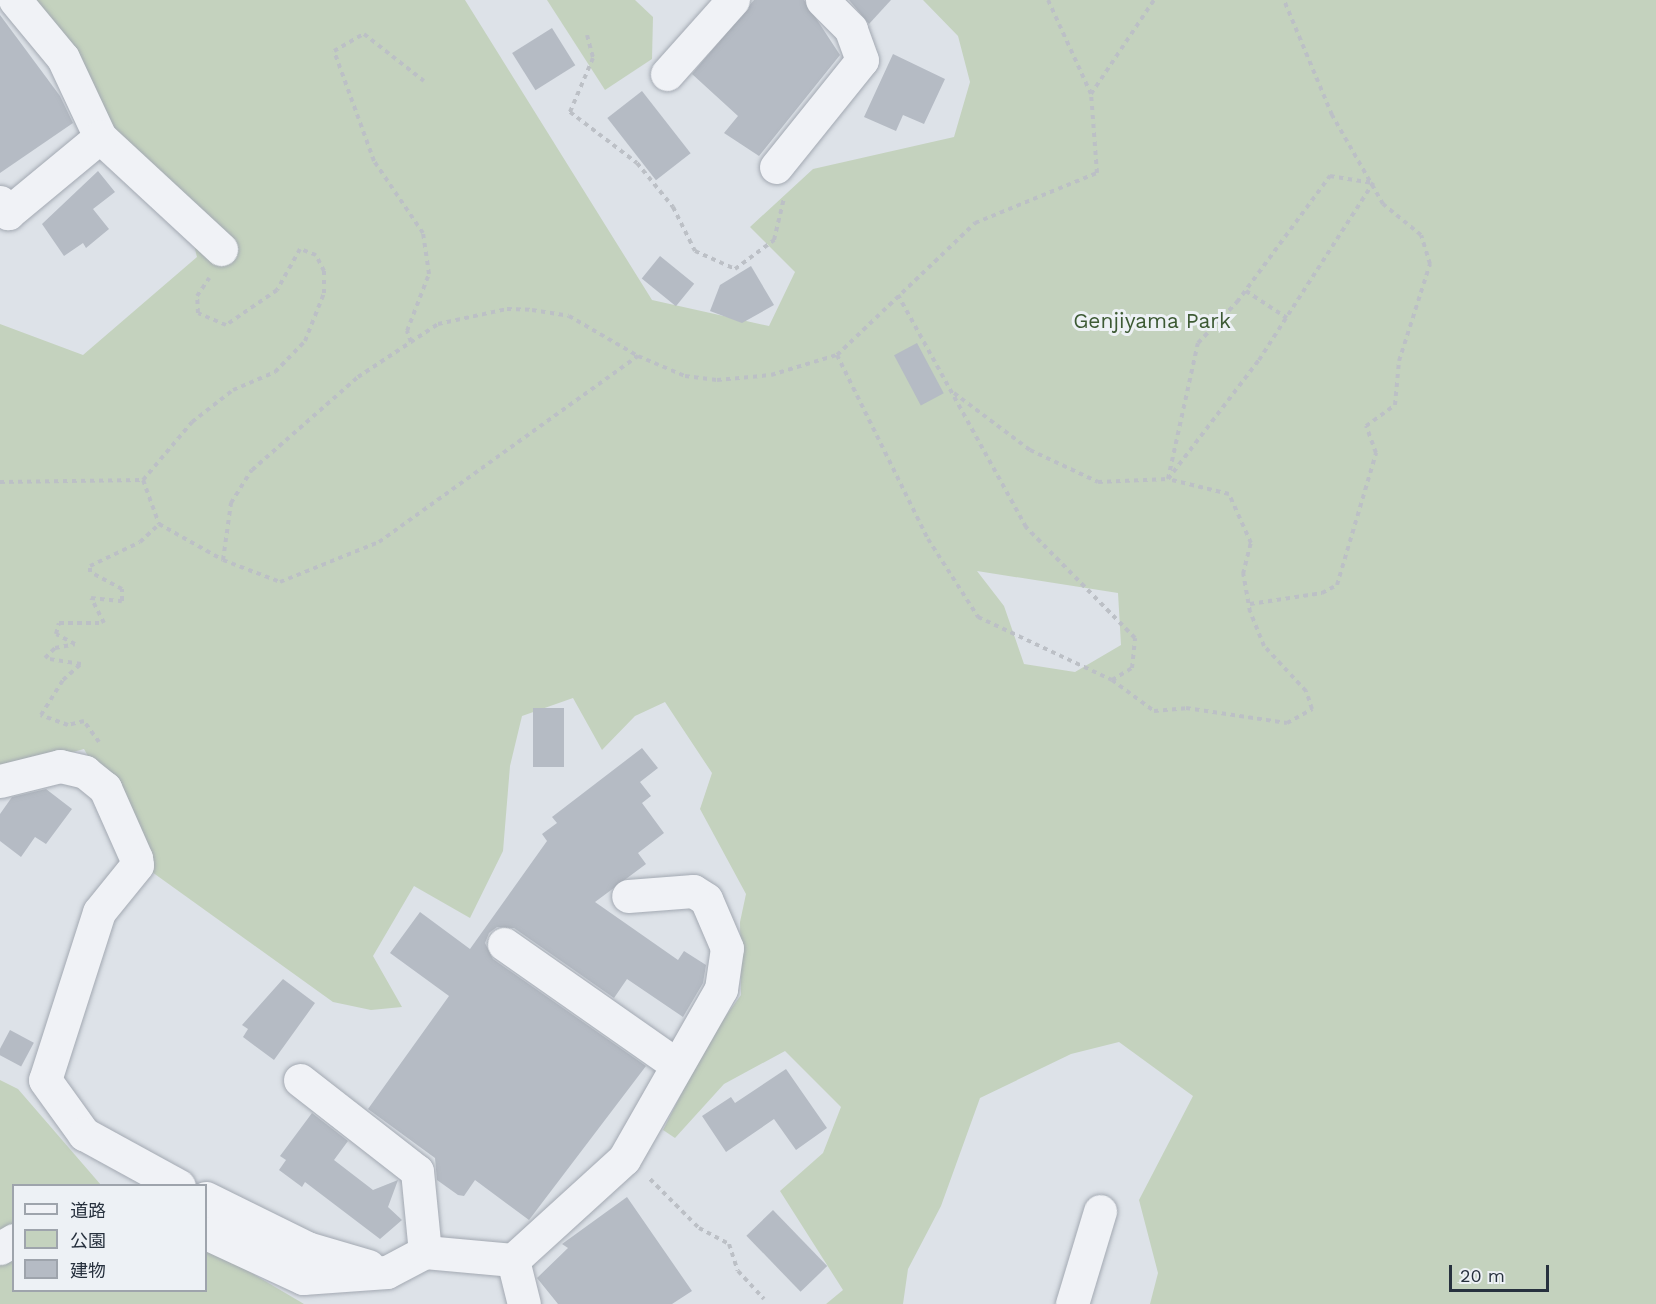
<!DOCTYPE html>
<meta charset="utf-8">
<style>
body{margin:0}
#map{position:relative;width:1656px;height:1304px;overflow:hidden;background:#dde2e8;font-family:"Work Sans","Noto Sans JP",sans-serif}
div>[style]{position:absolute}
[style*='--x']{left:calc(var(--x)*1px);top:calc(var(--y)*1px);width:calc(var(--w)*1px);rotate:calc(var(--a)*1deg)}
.green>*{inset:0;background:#c4d2be}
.building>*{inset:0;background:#b5bbc4;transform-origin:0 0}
.path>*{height:4px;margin-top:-2px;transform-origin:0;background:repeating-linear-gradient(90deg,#bcc0c6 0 4.5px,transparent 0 9px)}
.roads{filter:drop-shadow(0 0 2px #a3a9b2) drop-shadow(0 0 2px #a3a9b2)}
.minor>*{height:33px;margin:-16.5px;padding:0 16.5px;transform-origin:16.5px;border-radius:16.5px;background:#f0f2f6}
span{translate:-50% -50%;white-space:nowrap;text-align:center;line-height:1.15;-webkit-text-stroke:6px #edf1f5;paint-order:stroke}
.park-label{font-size:21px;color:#3d5a34}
.legend{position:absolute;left:12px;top:1184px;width:195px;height:108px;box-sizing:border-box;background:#edf1f5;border:2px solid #9ea4ac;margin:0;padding:8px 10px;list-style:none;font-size:18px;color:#27313e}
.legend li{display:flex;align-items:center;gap:12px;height:30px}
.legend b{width:30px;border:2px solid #9ea4ac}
.scale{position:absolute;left:1449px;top:1265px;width:100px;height:27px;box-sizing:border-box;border:3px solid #27313e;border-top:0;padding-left:8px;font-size:18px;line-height:21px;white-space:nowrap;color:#27313e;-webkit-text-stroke:4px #edf1f5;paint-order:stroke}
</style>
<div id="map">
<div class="green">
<div style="clip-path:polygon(evenodd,10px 0,465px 0,652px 300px,769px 326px,795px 272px,750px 227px,813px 169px,954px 137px,970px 82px,958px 36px,923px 0,1656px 0,1656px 1304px,1150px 1304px,1158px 1273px,1139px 1200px,1193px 1096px,1119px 1042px,1071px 1054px,980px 1098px,941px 1206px,908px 1269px,903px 1304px,826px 1304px,843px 1290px,780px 1191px,823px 1153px,841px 1107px,785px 1051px,724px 1084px,675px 1138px,663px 1130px,709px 1039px,741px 995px,740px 922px,746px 894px,700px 809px,712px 773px,665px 702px,635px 716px,602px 750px,573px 698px,522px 716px,510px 766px,503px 851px,470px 918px,414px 886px,373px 956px,402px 1007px,371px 1010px,333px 1002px,152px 872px,84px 749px,0 772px,0 324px,83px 355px,197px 257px,190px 229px,10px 0,977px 571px,1118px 593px,1121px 645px,1075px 672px,1024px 664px,1004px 606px,977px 571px)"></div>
<div style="clip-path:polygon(547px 0,635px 0,653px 17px,652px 59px,605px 90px)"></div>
<div style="clip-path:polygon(0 1080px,18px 1089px,101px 1185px,14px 1186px,14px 1290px,206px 1290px,206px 1246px,304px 1304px,0 1304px)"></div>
</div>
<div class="building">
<div style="clip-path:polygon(754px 0,804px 0,840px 55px,759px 156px,724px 133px,738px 116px,692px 74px)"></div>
<div style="clip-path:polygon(849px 0,891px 0,869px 24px)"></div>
<div style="clip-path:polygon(0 15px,60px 96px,73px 123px,0 173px)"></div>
<div style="left:552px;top:28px;width:44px;height:47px;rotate:58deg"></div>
<div style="clip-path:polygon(893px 54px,945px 79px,924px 124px,903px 115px,896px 131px,864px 117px)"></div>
<div style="left:642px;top:91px;width:79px;height:44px;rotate:52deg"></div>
<div style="clip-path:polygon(98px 171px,115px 192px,93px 209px,109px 229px,86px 248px,83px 243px,64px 256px,42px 224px)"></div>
<div style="left:660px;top:256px;width:44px;height:29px;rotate:39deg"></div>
<div style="clip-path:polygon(751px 266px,774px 305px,742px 323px,710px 311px,720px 285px)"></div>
<div style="left:917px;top:343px;width:57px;height:26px;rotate:62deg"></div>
<div style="left:533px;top:708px;width:31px;height:59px"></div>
<div style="clip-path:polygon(642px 748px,658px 768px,640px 782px,651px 796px,642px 803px,664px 833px,638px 853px,646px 864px,595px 902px,678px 960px,684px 951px,706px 965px,703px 983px,683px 1017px,627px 979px,614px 998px,514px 928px,497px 927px,489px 933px,485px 943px,493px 959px,646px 1066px,529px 1220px,475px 1180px,464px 1196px,458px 1195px,437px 1180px,435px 1158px,368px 1109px,449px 996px,390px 953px,420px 912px,470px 949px,547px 841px,542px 834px,557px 823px,552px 817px)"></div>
<div style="clip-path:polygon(46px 789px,72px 809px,46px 844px,35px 837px,21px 857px,0 841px,0 814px,12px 797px)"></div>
<div style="clip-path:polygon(283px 979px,315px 1003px,274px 1060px,243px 1037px,248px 1029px,242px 1025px)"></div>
<div style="left:10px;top:1030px;width:27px;height:27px;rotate:28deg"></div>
<div style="clip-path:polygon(786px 1069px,827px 1128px,796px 1150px,774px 1119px,726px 1152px,702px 1116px,731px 1097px,735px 1103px)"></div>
<div style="clip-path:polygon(312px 1113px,348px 1141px,334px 1160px,373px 1190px,398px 1180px,388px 1207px,402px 1220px,380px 1239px,305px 1182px,302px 1187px,279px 1170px,286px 1160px,280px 1156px)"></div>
<div style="clip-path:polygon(627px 1197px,692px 1291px,672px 1304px,558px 1304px,537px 1278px,568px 1248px,562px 1244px)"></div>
<div style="left:773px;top:1210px;width:78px;height:37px;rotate:46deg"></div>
</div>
<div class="path">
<div style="--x:1048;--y:0;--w:103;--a:65.4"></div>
<div style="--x:587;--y:35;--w:24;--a:75"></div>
<div style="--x:593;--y:58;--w:59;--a:113.1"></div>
<div style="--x:570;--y:112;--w:84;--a:37.3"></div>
<div style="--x:637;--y:163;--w:57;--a:50.7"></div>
<div style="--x:673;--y:207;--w:49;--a:63.4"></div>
<div style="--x:695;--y:251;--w:44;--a:24.2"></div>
<div style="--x:735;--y:269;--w:49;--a:-36.6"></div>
<div style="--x:774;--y:240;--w:43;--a:-76.6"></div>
<div style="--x:1246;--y:291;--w:49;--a:33.4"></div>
<div style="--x:411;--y:342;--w:12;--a:-110"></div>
<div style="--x:407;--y:331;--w:61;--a:-68.9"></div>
<div style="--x:429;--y:274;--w:41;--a:-98.3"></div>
<div style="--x:423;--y:233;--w:87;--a:-124.2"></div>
<div style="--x:374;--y:161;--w:117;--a:-110"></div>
<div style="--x:334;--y:51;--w:34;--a:-30"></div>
<div style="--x:364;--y:34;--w:76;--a:38.1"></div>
<div style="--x:837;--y:355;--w:205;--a:63.7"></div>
<div style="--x:928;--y:539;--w:93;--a:57.3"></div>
<div style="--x:978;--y:617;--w:148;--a:25.2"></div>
<div style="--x:1112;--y:680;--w:23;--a:-31"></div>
<div style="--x:1132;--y:668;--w:30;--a:-84"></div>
<div style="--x:1135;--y:638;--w:156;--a:-134.5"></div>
<div style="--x:1026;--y:527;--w:265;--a:-118.9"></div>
<div style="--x:954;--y:393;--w:95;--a:36.9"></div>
<div style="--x:1030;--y:450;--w:75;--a:25.2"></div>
<div style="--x:1098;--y:482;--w:70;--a:-2.5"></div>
<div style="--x:1168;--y:479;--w:139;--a:-77.6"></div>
<div style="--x:1198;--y:343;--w:57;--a:-46.4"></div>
<div style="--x:1237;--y:302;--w:157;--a:-53.6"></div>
<div style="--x:1330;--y:176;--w:43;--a:9.5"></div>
<div style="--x:143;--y:480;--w:47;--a:70"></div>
<div style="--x:159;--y:524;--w:73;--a:29.4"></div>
<div style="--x:223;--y:560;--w:61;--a:21.1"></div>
<div style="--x:280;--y:582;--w:107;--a:-22"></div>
<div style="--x:379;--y:542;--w:319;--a:-35.7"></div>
<div style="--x:638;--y:356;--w:51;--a:23.1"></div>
<div style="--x:685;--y:376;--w:32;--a:7"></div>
<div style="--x:717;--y:380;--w:54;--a:-5.3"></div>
<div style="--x:771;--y:375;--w:69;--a:-16.9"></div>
<div style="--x:837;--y:355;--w:191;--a:-43.7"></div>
<div style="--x:975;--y:223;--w:132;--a:-22.3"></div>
<div style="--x:1097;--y:173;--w:79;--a:-94.3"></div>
<div style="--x:1091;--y:94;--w:113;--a:-56.2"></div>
<div style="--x:143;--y:480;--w:76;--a:-49.8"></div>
<div style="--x:192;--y:422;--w:52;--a:-38"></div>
<div style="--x:233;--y:390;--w:46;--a:-23.2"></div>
<div style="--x:275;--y:372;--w:43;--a:-45.9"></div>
<div style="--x:305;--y:341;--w:52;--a:-68.4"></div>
<div style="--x:324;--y:293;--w:22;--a:-90"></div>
<div style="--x:324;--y:271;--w:18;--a:-117"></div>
<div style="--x:316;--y:255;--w:17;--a:-159"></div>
<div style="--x:300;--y:249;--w:47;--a:119.3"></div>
<div style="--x:277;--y:290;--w:62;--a:145.5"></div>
<div style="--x:226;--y:325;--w:30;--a:-157"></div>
<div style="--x:198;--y:313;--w:17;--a:-93"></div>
<div style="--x:197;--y:296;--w:22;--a:-56"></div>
<div style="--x:0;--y:482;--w:143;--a:-0.8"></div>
<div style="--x:223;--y:560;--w:58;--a:-82"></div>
<div style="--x:231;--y:503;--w:39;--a:-58"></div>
<div style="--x:252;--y:470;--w:141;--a:-41.3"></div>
<div style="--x:358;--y:377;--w:96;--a:-33.5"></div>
<div style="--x:438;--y:324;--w:71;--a:-12.3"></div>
<div style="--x:507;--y:309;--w:25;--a:2"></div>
<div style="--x:532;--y:310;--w:37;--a:9"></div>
<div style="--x:569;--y:316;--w:80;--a:30.1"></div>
<div style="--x:1250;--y:604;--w:73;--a:-8.7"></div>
<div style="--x:1322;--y:593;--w:17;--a:-28"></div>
<div style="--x:1337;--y:585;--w:138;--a:-73.5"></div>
<div style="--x:1376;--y:453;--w:29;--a:-110"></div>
<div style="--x:1366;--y:426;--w:36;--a:-36"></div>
<div style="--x:1395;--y:405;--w:44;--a:-84.8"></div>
<div style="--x:1399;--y:361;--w:102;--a:-72.3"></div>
<div style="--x:1430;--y:264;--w:30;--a:-107"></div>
<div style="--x:1421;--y:235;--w:49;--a:-140.8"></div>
<div style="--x:1383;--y:204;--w:103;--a:-119.8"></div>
<div style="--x:1332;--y:115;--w:125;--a:-112.7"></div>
<div style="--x:1112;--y:680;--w:52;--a:36.4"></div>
<div style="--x:1154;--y:711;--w:32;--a:-5"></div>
<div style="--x:1186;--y:708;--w:102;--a:8.4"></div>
<div style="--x:1287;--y:723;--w:29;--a:-29"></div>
<div style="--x:1312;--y:709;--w:19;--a:-108"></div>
<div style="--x:1306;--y:691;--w:62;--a:-133"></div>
<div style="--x:1264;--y:646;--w:37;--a:-112"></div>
<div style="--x:1250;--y:612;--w:39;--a:-100"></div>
<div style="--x:1243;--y:574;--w:32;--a:-76"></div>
<div style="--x:1251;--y:543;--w:54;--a:-114.2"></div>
<div style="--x:1229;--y:494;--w:63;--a:-166.2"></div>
<div style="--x:1168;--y:479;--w:150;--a:-52.6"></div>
<div style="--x:1259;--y:360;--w:211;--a:-57.2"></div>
<div style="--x:99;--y:742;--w:26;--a:-126"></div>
<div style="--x:84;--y:721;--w:16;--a:166"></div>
<div style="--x:68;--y:725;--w:29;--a:-160"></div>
<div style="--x:41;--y:715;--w:41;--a:-57.8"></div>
<div style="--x:63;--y:680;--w:24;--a:-42"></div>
<div style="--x:81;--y:664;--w:36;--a:-171"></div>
<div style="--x:45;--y:658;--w:14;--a:-45"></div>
<div style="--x:55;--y:648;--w:20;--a:-11"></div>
<div style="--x:75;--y:644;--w:21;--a:-152"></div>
<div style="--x:56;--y:634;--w:11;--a:-75"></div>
<div style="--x:59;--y:623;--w:45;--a:0"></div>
<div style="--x:104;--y:623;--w:28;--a:-117"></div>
<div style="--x:91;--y:598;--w:31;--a:6"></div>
<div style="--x:122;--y:601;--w:12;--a:-90"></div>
<div style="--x:122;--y:589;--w:36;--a:-152"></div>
<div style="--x:90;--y:572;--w:6;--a:-90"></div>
<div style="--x:90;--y:566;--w:55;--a:-25.6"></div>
<div style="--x:140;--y:542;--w:26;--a:-43"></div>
<div style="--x:650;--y:1179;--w:69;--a:45"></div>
<div style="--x:699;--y:1228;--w:34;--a:28"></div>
<div style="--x:729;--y:1244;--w:28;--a:72"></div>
<div style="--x:738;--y:1271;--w:38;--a:47"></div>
</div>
<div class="roads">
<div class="minor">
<div style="--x:15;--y:0;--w:75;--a:50.4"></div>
<div style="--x:63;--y:58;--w:87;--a:64.9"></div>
<div style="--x:100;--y:137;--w:165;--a:42.8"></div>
<div style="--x:667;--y:74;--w:99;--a:-48.3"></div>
<div style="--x:776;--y:167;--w:137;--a:-51.2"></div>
<div style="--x:862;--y:60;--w:33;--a:-110"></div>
<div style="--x:851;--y:29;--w:41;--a:-135"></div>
<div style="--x:0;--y:202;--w:14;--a:54"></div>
<div style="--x:8;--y:213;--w:119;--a:-39.6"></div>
<div style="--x:0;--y:781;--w:62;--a:-14"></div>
<div style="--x:60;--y:766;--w:26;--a:13"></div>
<div style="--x:85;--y:772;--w:26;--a:39"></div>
<div style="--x:105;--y:788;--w:77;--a:66.1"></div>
<div style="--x:136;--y:858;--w:7;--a:82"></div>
<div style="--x:137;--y:865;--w:60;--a:129"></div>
<div style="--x:99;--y:912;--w:176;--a:107.8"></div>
<div style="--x:45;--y:1080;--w:67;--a:54.2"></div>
<div style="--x:84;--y:1134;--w:108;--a:28.7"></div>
<div style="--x:504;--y:944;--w:211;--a:35"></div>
<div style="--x:300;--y:1080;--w:148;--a:37.9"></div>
<div style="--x:417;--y:1171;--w:81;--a:84.4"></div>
<div style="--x:206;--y:1198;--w:113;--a:26.3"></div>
<div style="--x:307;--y:1248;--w:64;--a:16.4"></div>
<div style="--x:206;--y:1233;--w:107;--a:24.9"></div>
<div style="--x:303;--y:1278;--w:84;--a:-4.1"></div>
<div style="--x:387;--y:1272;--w:43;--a:-27.8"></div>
<div style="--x:425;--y:1252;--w:88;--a:5.2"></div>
<div style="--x:513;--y:1260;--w:45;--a:76"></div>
<div style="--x:0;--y:1248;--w:16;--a:-30"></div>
<div style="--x:513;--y:1260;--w:150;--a:-42.3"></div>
<div style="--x:624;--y:1159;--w:196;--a:-60.3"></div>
<div style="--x:721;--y:989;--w:41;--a:-81.7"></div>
<div style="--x:727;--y:948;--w:53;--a:-113.2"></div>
<div style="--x:706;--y:899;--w:15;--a:-148"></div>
<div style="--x:693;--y:891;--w:65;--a:175.6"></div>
<div style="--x:1072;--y:1304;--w:97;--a:-73.2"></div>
</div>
</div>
<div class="park-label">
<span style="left:1152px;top:321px">Genjiyama Park</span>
</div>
<ul class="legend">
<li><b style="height:8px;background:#f0f2f6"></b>道路</li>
<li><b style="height:16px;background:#c4d2be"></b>公園</li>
<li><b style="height:16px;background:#b5bbc4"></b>建物</li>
</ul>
<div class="scale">20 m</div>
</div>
